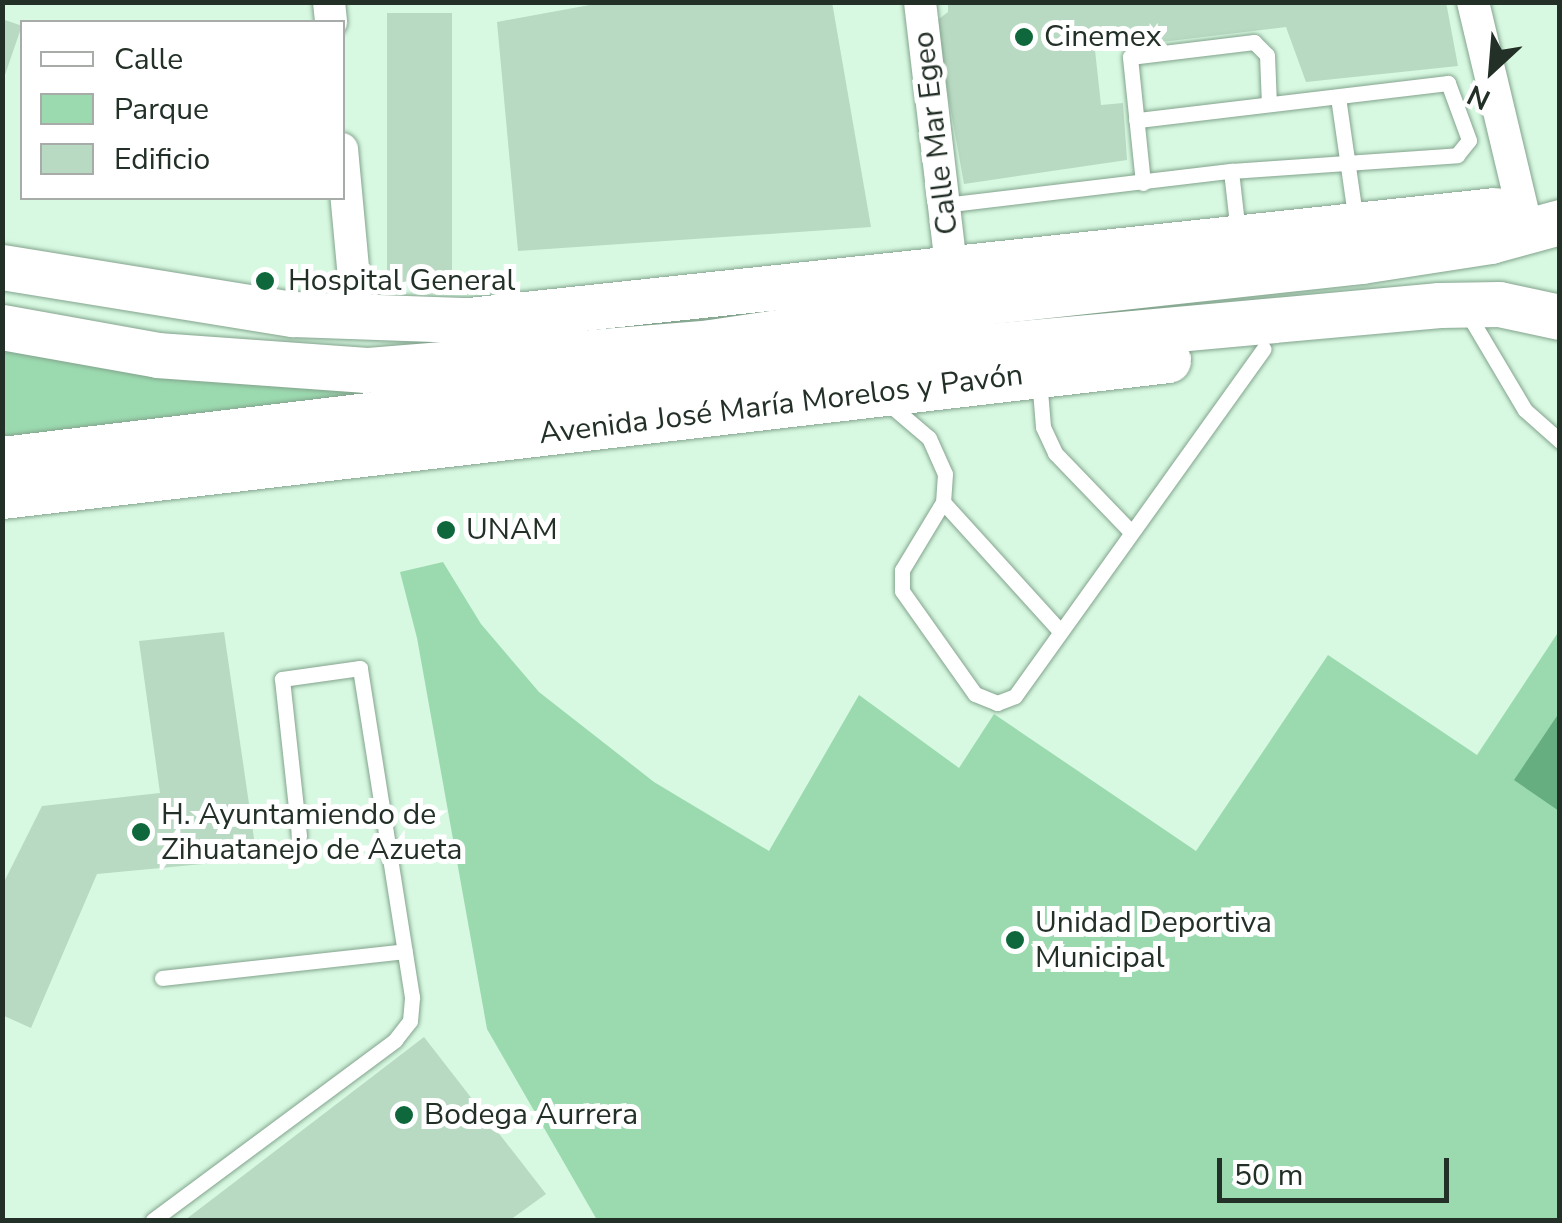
<!DOCTYPE html>
<meta charset="utf-8">
<style>
body{margin:0}
#map{position:relative;width:1562px;height:1223px;overflow:hidden;background:#d7f9e1;font-family:"Nunito Sans",sans-serif}
div>[style]{position:absolute}
[style*='--x']{left:calc(var(--x)*1px);top:calc(var(--y)*1px);width:calc(var(--w)*1px);rotate:calc(var(--a)*1deg)}
.green>*{inset:0;background:#9bdaaf}
.water>*{inset:0;background:#66ae80}
.building>*{inset:0;background:#b8d9c2;transform-origin:0 0}
.roads{filter:drop-shadow(0 0 2px #83a38d) drop-shadow(0 0 2px #83a38d)}
.service>*{height:15px;margin:-7.5px;padding:0 7.5px;transform-origin:7.5px;border-radius:7.5px;background:#fff}
.minor>*{height:32px;margin:-16px;padding:0 16px;transform-origin:16px;border-radius:16px;background:#fff}
.secondary>*{height:45px;margin:-22.5px;padding:0 22.5px;transform-origin:22.5px;border-radius:22.5px;background:#fff}
.dots>*{width:28px;height:28px;translate:-50% -50%;box-sizing:border-box;border:5px solid #fff;border-radius:50%}
span{translate:-50% -50%;white-space:nowrap;text-align:center;line-height:1.15;-webkit-text-stroke:10px #fff;paint-order:stroke}
.poi-label{font-size:30px;color:#233027}
.left{translate:0 -50%;text-align:left}
.street-label{font-size:30px;color:#233027}
.frame{position:absolute;inset:0;border:5px solid #233027;pointer-events:none}
.legend{position:absolute;left:20px;top:20px;width:325px;height:180px;box-sizing:border-box;background:#fff;border:2px solid #a7aca9;margin:0;padding:12px 18px;list-style:none;font-size:30px;color:#233027}
.legend li{display:flex;align-items:center;gap:20px;height:50px}
.legend b{width:50px;border:2px solid #a7aca9}
.north{position:absolute;left:1442px;top:20px;width:100px;height:100px;-webkit-text-stroke:8px #fff;paint-order:stroke;rotate:206deg;font-size:28px;font-weight:700;line-height:40px;text-align:center;color:#233027}
.north::after{content:'';display:block;margin:auto;width:35px;height:45px;background:#233027;clip-path:polygon(50% 0,100% 100%,50% 72%,0 100%)}
.scale{position:absolute;left:1217px;top:1158px;width:232px;height:45px;box-sizing:border-box;border:5px solid #233027;border-top:0;padding-left:12px;font-size:30px;line-height:35px;white-space:nowrap;color:#233027;-webkit-text-stroke:8px #fff;paint-order:stroke}
</style>
<div id="map">
<div class="green">
<div style="clip-path:polygon(2px 338px,385px 394px,3px 439px)"></div>
<div style="clip-path:polygon(443px 562px,481px 624px,539px 692px,654px 782px,769px 851px,859px 695px,959px 768px,994px 714px,1196px 851px,1328px 655px,1477px 755px,1559px 631px,1559px 1220px,597px 1220px,487px 1029px,417px 638px,400px 572px)"></div>
</div>
<div class="water">
<div style="clip-path:polygon(1559px 713px,1559px 811px,1514px 780px)"></div>
</div>
<div class="building">
<div style="clip-path:polygon(606px 2px,832px 2px,871px 227px,518px 251px,497px 22px)"></div>
<div style="clip-path:polygon(948px 2px,1446px 2px,1458px 66px,1306px 82px,1286px 27px,1095px 50px,1101px 105px,1123px 103px,1127px 160px,964px 184px,935px 22px,948px 12px)"></div>
<div style="left:387px;top:13px;width:65px;height:269px"></div>
<div style="left:2px;top:19px;width:21px;height:115px;rotate:19deg"></div>
<div style="clip-path:polygon(224px 632px,257px 859px,97px 874px,31px 1028px,2px 1015px,2px 886px,42px 806px,160px 793px,139px 641px)"></div>
<div style="clip-path:polygon(424px 1037px,546px 1194px,510px 1220px,185px 1220px)"></div>
</div>
<div class="roads">
<div class="service">
<div style="--x:1338;--y:97;--w:126;--a:81.8"></div>
<div style="--x:1231;--y:171;--w:61;--a:83.5"></div>
<div style="--x:1143;--y:183;--w:127;--a:-95.9"></div>
<div style="--x:1130;--y:57;--w:125;--a:-6.9"></div>
<div style="--x:1254;--y:42;--w:18;--a:45"></div>
<div style="--x:1267;--y:55;--w:49;--a:87.7"></div>
<div style="--x:944;--y:205;--w:289;--a:-6.8"></div>
<div style="--x:1231;--y:171;--w:227;--a:-4"></div>
<div style="--x:1457;--y:155;--w:19;--a:-51"></div>
<div style="--x:1469;--y:140;--w:61;--a:-110.2"></div>
<div style="--x:1448;--y:83;--w:314;--a:173.2"></div>
<div style="--x:1465;--y:309;--w:117;--a:59.3"></div>
<div style="--x:1525;--y:410;--w:47;--a:41.5"></div>
<div style="--x:1039;--y:378;--w:49;--a:85.3"></div>
<div style="--x:1043;--y:427;--w:29;--a:65"></div>
<div style="--x:1055;--y:453;--w:108;--a:46.1"></div>
<div style="--x:889;--y:404;--w:52;--a:40.4"></div>
<div style="--x:929;--y:438;--w:39;--a:66"></div>
<div style="--x:945;--y:474;--w:28;--a:94"></div>
<div style="--x:943;--y:502;--w:79;--a:121.1"></div>
<div style="--x:902;--y:570;--w:21;--a:90"></div>
<div style="--x:902;--y:591;--w:126;--a:54.7"></div>
<div style="--x:975;--y:694;--w:24;--a:22"></div>
<div style="--x:997;--y:703;--w:19;--a:-21"></div>
<div style="--x:1015;--y:696;--w:427;--a:-54.4"></div>
<div style="--x:943;--y:502;--w:174;--a:47.8"></div>
<div style="--x:162;--y:978;--w:244;--a:-6.3"></div>
<div style="--x:153;--y:1220;--w:302;--a:-36.6"></div>
<div style="--x:395;--y:1040;--w:24;--a:-52"></div>
<div style="--x:410;--y:1021;--w:24;--a:-85"></div>
<div style="--x:412;--y:997;--w:333;--a:-99"></div>
<div style="--x:360;--y:668;--w:79;--a:172"></div>
<div style="--x:282;--y:679;--w:158;--a:83.8"></div>
</div>
<div class="minor">
<div style="--x:329;--y:2;--w:20;--a:84"></div>
<div style="--x:920;--y:2;--w:264;--a:83.3"></div>
<div style="--x:1473;--y:2;--w:237;--a:76.6"></div>
<div style="--x:342;--y:149;--w:172;--a:84.7"></div>
</div>
<div class="secondary">
<div style="--x:2;--y:267;--w:295;--a:9.2"></div>
<div style="--x:293;--y:314;--w:176;--a:2"></div>
<div style="--x:469;--y:320;--w:1032;--a:-6.12"></div>
<div style="--x:2;--y:327;--w:158;--a:10.2"></div>
<div style="--x:157;--y:355;--w:210;--a:4.1"></div>
<div style="--x:366;--y:370;--w:346;--a:-4.6"></div>
<div style="--x:711;--y:342;--w:258;--a:-8.5"></div>
<div style="--x:966;--y:304;--w:397;--a:-6.2"></div>
<div style="--x:1361;--y:261;--w:131;--a:-8.8"></div>
<div style="--x:1490;--y:241;--w:73;--a:-15.2"></div>
<div style="--x:2;--y:459;--w:796;--a:-6.86"></div>
<div style="--x:792;--y:364;--w:650;--a:-5.21"></div>
<div style="--x:1439;--y:305;--w:60;--a:-1"></div>
<div style="--x:1499;--y:304;--w:62;--a:12"></div>
<div style="--x:2;--y:496;--w:1174;--a:-6.65"></div>
</div>
</div>
<div class="dots">
<div style="left:1024px;top:37px;background:#0f683b"></div>
<div style="left:265px;top:281px;background:#0f683b"></div>
<div style="left:446px;top:530px;background:#0f683b"></div>
<div style="left:141px;top:832px;background:#0f683b"></div>
<div style="left:1015px;top:940px;background:#0f683b"></div>
<div style="left:404px;top:1115px;background:#0f683b"></div>
</div>
<div class="poi-label">
<span class="left" style="left:1044px;top:37px">Cinemex</span>
<span class="left" style="left:288px;top:281px">Hospital General</span>
<span class="left" style="left:466px;top:530px">UNAM</span>
<span class="left" style="left:161px;top:832px">H. Ayuntamiendo de<br>Zihuatanejo de Azueta</span>
<span class="left" style="left:1035px;top:940px">Unidad Deportiva<br>Municipal</span>
<span class="left" style="left:424px;top:1115px">Bodega Aurrera</span>
</div>
<div class="street-label">
<span style="left:936px;top:133px;rotate:-97deg">Calle Mar Egeo</span>
<span style="left:781px;top:405px;rotate:-7deg">Avenida José María Morelos y Pavón</span>
</div>
<div class="frame"></div>
<ul class="legend">
<li><b style="height:12px;background:#fff"></b>Calle</li>
<li><b style="height:28px;background:#9bdaaf"></b>Parque</li>
<li><b style="height:28px;background:#b8d9c2"></b>Edificio</li>
</ul>
<div class="north">N</div>
<div class="scale">50 m</div>
</div>
